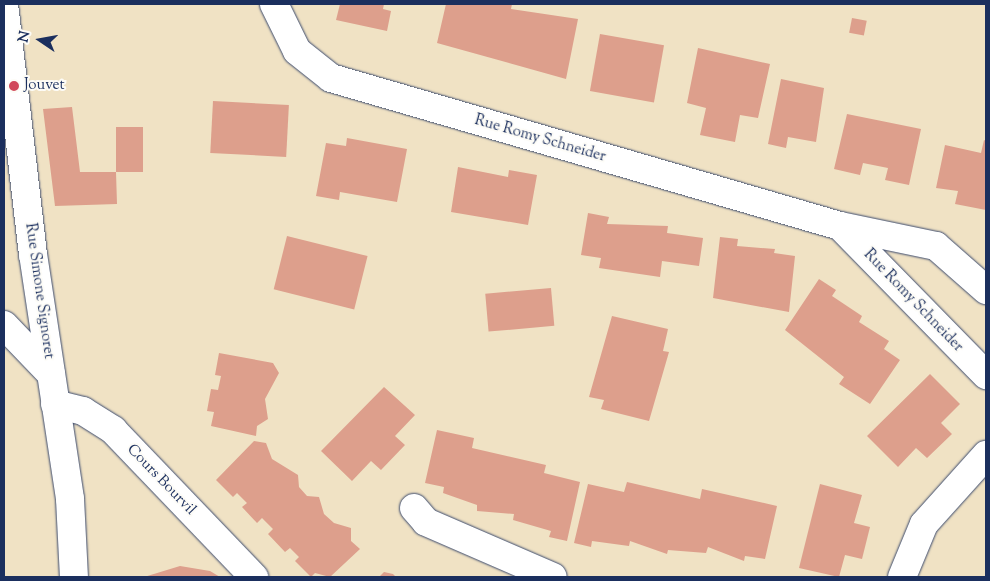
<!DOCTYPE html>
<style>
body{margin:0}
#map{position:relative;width:990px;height:581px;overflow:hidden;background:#f0e2c4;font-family:"Sorts Mill Goudy",serif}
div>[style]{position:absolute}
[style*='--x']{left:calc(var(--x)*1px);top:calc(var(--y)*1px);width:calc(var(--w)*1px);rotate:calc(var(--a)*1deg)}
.building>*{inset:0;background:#dd9f8c;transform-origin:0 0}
.roads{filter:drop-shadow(0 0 1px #3b4a6d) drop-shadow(0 0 1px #3b4a6d)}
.minor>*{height:28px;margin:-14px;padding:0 14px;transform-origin:14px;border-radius:14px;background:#fff}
.dots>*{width:14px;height:14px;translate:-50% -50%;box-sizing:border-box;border:2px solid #fdfcf7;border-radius:50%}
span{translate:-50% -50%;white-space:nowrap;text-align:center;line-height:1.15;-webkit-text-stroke:4px #fdfcf7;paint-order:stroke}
.poi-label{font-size:15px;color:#1b2f5e}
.left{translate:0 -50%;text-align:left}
.street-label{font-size:15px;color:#1b2f5e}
.frame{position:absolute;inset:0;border:5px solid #1b2f5e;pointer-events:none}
.north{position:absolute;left:15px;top:15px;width:50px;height:50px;-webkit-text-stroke:4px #fdfcf7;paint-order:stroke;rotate:282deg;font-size:14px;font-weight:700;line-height:20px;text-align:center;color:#1b2f5e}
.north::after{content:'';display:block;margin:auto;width:18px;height:22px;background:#1b2f5e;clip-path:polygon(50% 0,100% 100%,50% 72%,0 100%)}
</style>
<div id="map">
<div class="building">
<div style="clip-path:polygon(340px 4px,384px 4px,383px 9px,391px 11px,387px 31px,336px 20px)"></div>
<div style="clip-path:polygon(446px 4px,512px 4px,511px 9px,578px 19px,566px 79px,437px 43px)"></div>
<div style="left:852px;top:18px;width:15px;height:15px;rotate:11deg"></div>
<div style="left:600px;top:34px;width:65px;height:58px;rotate:10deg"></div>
<div style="clip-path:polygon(698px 48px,770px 64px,758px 118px,740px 115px,735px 142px,700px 135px,706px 108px,687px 103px)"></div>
<div style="clip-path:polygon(781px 79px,824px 88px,816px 142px,788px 137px,786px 148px,768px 144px)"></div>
<div style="left:213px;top:101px;width:76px;height:52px;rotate:3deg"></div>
<div style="clip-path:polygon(72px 107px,80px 172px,116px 172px,117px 204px,55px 206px,43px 109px)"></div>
<div style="clip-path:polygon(847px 114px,921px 129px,909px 185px,885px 180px,888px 168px,863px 163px,860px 175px,834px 169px)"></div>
<div style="left:143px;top:127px;width:45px;height:27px;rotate:90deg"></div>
<div style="clip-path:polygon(347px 138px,407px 149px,397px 202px,340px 192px,339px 200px,316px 196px,326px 143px,346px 146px)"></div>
<div style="clip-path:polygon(984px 140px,986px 141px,986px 210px,955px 204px,958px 191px,936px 188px,945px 145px,981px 153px)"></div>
<div style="clip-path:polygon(458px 167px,508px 177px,509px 170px,537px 175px,528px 225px,451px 212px)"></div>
<div style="clip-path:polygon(588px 213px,609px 217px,607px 224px,668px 226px,667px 233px,703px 238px,699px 266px,662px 261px,660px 277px,599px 268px,601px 258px,581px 255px)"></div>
<div style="left:287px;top:236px;width:83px;height:55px;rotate:14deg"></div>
<div style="clip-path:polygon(720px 237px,738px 239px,737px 246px,775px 249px,774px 253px,795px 256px,789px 312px,713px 298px)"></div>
<div style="clip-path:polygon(819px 279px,836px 290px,832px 296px,862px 316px,859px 322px,889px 341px,884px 349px,900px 360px,870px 404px,839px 384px,844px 377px,785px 330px)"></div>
<div style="left:551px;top:288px;width:38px;height:66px;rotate:85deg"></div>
<div style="clip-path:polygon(612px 316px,668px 329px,663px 351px,669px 352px,649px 421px,601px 409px,604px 400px,589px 397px)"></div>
<div style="clip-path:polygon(219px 353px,273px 363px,279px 373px,265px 399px,268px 419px,257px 426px,256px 436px,211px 426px,214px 412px,207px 411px,211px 389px,218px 390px,221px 376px,215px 375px)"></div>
<div style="clip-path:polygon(930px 374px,960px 404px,941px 423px,952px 434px,927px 458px,916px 448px,898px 467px,867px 436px)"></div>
<div style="clip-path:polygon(384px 387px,415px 415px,395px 436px,405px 445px,381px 470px,371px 461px,352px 481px,321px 451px)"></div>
<div style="clip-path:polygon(437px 430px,474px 438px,472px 448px,546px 465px,544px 473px,580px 482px,567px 541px,549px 537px,551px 531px,513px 520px,514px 514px,477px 511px,477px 505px,443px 493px,444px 487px,425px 483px)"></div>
<div style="clip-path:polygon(254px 441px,266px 443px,272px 459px,298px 475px,299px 487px,307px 496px,319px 497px,324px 514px,334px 523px,351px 528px,351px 541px,360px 549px,330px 577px,315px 573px,311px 577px,295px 561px,299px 557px,290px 548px,285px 552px,268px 534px,273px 529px,262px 518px,257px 523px,242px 507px,247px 503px,237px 493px,233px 497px,216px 480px)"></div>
<div style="clip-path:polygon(627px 482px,700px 499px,702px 489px,777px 506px,765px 559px,745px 556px,744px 561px,708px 547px,706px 553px,668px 550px,667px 554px,630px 541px,629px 546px,592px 541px,591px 547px,574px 543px,588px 484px,624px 492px)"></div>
<div style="clip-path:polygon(820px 484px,862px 495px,854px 523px,870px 527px,862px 559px,845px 555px,839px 577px,799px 568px)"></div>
<div style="clip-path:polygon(180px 566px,210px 571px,220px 577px,144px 577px)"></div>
<div style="clip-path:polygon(384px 572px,393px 574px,396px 577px,379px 577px)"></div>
</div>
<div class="roads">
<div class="minor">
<div style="--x:4;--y:4;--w:252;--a:83.4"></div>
<div style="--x:33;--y:254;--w:248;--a:81.4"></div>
<div style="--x:70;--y:499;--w:78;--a:87.1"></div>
<div style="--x:274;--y:4;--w:52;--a:63.9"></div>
<div style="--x:297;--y:51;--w:43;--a:38.5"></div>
<div style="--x:331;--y:78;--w:530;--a:16.21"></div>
<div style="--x:840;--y:226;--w:98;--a:11.8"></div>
<div style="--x:936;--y:246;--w:67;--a:41.3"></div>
<div style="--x:840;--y:226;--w:209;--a:45.6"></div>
<div style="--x:4;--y:325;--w:68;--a:46.2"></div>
<div style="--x:55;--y:404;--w:29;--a:14"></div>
<div style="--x:83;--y:411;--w:36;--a:32"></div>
<div style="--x:113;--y:430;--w:204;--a:46.2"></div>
<div style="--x:414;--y:508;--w:18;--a:49"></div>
<div style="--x:426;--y:522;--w:138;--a:23.4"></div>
<div style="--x:902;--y:577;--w:57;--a:-67.5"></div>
<div style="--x:924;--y:524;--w:93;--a:-48.1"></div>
</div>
</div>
<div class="dots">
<div style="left:14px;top:86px;background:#d1495b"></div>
</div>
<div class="poi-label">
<span class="left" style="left:24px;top:86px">Jouvet</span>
</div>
<div class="street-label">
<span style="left:540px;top:139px;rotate:16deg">Rue Romy Schneider</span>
<span style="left:39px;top:291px;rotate:82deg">Rue Simone Signoret</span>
<span style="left:913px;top:301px;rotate:46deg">Rue Romy Schneider</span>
<span style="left:161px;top:480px;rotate:46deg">Cours Bourvil</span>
</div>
<div class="frame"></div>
<div class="north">N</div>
</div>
